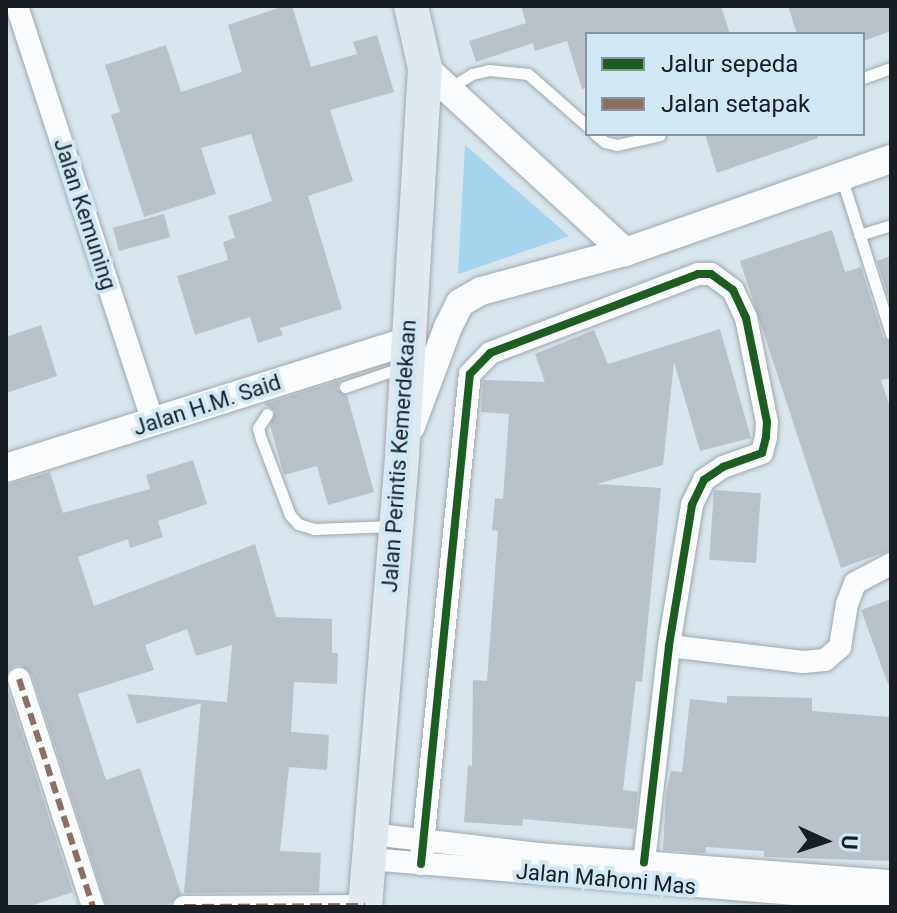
<!DOCTYPE html>
<style>
body{margin:0}
#map{position:relative;width:897px;height:913px;overflow:hidden;background:#d8e5ec;font-family:Roboto,sans-serif}
div>[style]{position:absolute}
[style*='--x']{left:calc(var(--x)*1px);top:calc(var(--y)*1px);width:calc(var(--w)*1px);rotate:calc(var(--a)*1deg)}
.green>*{inset:0;background:#a4d4ee}
.building>*{inset:0;background:#b9c2c8;transform-origin:0 0}
.roads{filter:drop-shadow(0 0 2px #9fa8ae) drop-shadow(0 0 2px #9fa8ae)}
.service>*{height:11px;margin:-5.5px;padding:0 5.5px;transform-origin:5.5px;border-radius:5.5px;background:#f9fbfc}
.minor>*{height:22px;margin:-11px;padding:0 11px;transform-origin:11px;border-radius:11px;background:#f9fbfc}
.tertiary>*{height:28px;margin:-14px;padding:0 14px;transform-origin:14px;border-radius:14px;background:#f9fbfc}
.primary>*{height:34px;margin:-17px;padding:0 17px;transform-origin:17px;border-radius:17px;background:#dfe9ef}
.quiet>*{height:6px;margin-top:-3px;transform-origin:0;background:repeating-linear-gradient(90deg,#8d6e63 0 12px,transparent 0 18px)}
.cycleway>*{height:8px;margin:-4px;padding:0 4px;transform-origin:4px;border-radius:4px;background:#1b5e20}
span{translate:-50% -50%;white-space:nowrap;text-align:center;line-height:1.15;-webkit-text-stroke:8px #d0e7f4;paint-order:stroke}
.street-label{font-size:22px;color:#171f24}
.frame{position:absolute;inset:0;border:8px solid #171f24;pointer-events:none}
.legend{position:absolute;left:585px;top:32px;width:280px;height:104px;box-sizing:border-box;background:#d0e7f4;border:2px solid #8697a1;margin:0;padding:10px 14px;list-style:none;font-size:24px;color:#171f24}
.legend li{display:flex;align-items:center;gap:16px;height:40px}
.legend b{width:40px;border:2px solid #8697a1}
.north{position:absolute;left:785px;top:801px;width:80px;height:80px;-webkit-text-stroke:6px #d0e7f4;paint-order:stroke;rotate:93deg;font-size:22px;font-weight:700;line-height:32px;text-align:center;color:#171f24}
.north::after{content:'';display:block;margin:auto;width:28px;height:36px;background:#171f24;clip-path:polygon(50% 0,100% 100%,50% 72%,0 100%)}
</style>
<div id="map">
<div class="green">
<div style="clip-path:polygon(465px 145px,569px 236px,458px 274px)"></div>
</div>
<div class="building">
<div style="clip-path:polygon(284px 6px,292px 6px,311px 67px,357px 54px,353px 42px,377px 35px,394px 92px,330px 110px,353px 181px,308px 196px,342px 309px,280px 328px,283px 335px,258px 343px,250px 317px,195px 335px,177px 276px,228px 260px,223px 242px,235px 238px,228px 216px,272px 201px,251px 134px,201px 148px,216px 194px,144px 217px,111px 115px,120px 112px,105px 65px,166px 45px,181px 92px,242px 72px,228px 25px)"></div>
<div style="clip-path:polygon(521px 6px,721px 6px,730px 34px,587px 34px,587px 88px,582px 89px,567px 41px,535px 51px,533px 43px,476px 62px,469px 41px,526px 23px)"></div>
<div style="clip-path:polygon(788px 6px,891px 6px,891px 31px,863px 41px,863px 34px,797px 34px)"></div>
<div style="clip-path:polygon(705px 134px,817px 134px,818px 138px,717px 173px)"></div>
<div style="left:164px;top:214px;width:24px;height:53px;rotate:75deg"></div>
<div style="clip-path:polygon(832px 230px,845px 272px,861px 267px,883px 337px,891px 342px,891px 378px,881px 380px,891px 410px,891px 550px,841px 568px,740px 261px)"></div>
<div style="clip-path:polygon(891px 256px,891px 306px,877px 261px)"></div>
<div style="clip-path:polygon(41px 325px,57px 376px,6px 393px,6px 337px)"></div>
<div style="clip-path:polygon(720px 329px,751px 438px,700px 451px,674px 362px,663px 465px,597px 484px,661px 488px,642px 682px,636px 681px,623px 790px,638px 792px,634px 829px,523px 819px,522px 826px,464px 822px,468px 765px,472px 766px,473px 680px,487px 681px,498px 531px,492px 530px,495px 498px,503px 499px,509px 414px,481px 412px,483px 380px,545px 382px,535px 354px,594px 330px,608px 364px)"></div>
<div style="clip-path:polygon(340px 380px,337px 389px,347px 395px,374px 492px,328px 505px,317px 466px,284px 475px,270px 425px,275px 411px,264px 404px)"></div>
<div style="clip-path:polygon(193px 460px,207px 504px,158px 521px,163px 537px,130px 548px,128px 539px,78px 557px,94px 606px,255px 544px,276px 617px,332px 619px,332px 653px,338px 653px,337px 684px,294px 682px,291px 732px,329px 735px,327px 770px,289px 767px,280px 851px,321px 853px,319px 892px,184px 893px,201px 703px,137px 724px,127px 694px,227px 702px,232px 645px,196px 656px,187px 629px,145px 645px,154px 670px,78px 694px,106px 780px,140px 768px,181px 894px,166px 907px,107px 907px,32px 675px,21px 665px,14px 666px,6px 674px,6px 485px,50px 472px,63px 513px,150px 489px,146px 475px)"></div>
<div style="left:714px;top:490px;width:47px;height:70px;rotate:4deg"></div>
<div style="clip-path:polygon(891px 599px,891px 683px,888px 684px,861px 610px)"></div>
<div style="clip-path:polygon(6px 684px,73px 892px,27px 907px,6px 907px)"></div>
<div style="clip-path:polygon(727px 696px,812px 698px,812px 711px,891px 717px,891px 861px,764px 857px,764px 851px,706px 847px,705px 853px,663px 850px,666px 794px,671px 771px,682px 772px,690px 699px,727px 703px)"></div>
</div>
<div class="roads">
<div class="service">
<div style="--x:863;--y:78;--w:30;--a:-20"></div>
<div style="--x:449;--y:88;--w:27;--a:-31"></div>
<div style="--x:472;--y:74;--w:17;--a:-13"></div>
<div style="--x:489;--y:70;--w:39;--a:6"></div>
<div style="--x:528;--y:74;--w:79;--a:41.4"></div>
<div style="--x:595;--y:134;--w:13;--a:39"></div>
<div style="--x:605;--y:142;--w:12;--a:14"></div>
<div style="--x:617;--y:145;--w:44;--a:-13.1"></div>
<div style="--x:841;--y:176;--w:166;--a:72.4"></div>
<div style="--x:859;--y:235;--w:34;--a:-17"></div>
<div style="--x:345;--y:387;--w:61;--a:-19"></div>
<div style="--x:267;--y:414;--w:17;--a:123"></div>
<div style="--x:258;--y:428;--w:11;--a:75"></div>
<div style="--x:261;--y:439;--w:81;--a:69.1"></div>
<div style="--x:290;--y:515;--w:12;--a:48"></div>
<div style="--x:298;--y:524;--w:17;--a:17"></div>
<div style="--x:314;--y:529;--w:80;--a:-2.1"></div>
</div>
<div class="minor">
<div style="--x:17;--y:6;--w:438;--a:71.9"></div>
<div style="--x:669;--y:646;--w:135;--a:6.8"></div>
<div style="--x:803;--y:662;--w:22;--a:-5"></div>
<div style="--x:825;--y:660;--w:20;--a:-41"></div>
<div style="--x:840;--y:647;--w:44;--a:-80.8"></div>
<div style="--x:847;--y:604;--w:22;--a:-69"></div>
<div style="--x:855;--y:583;--w:41;--a:-27.8"></div>
<div style="--x:19;--y:679;--w:240;--a:72"></div>
<div style="--x:371;--y:834;--w:168;--a:6.8"></div>
<div style="--x:538;--y:854;--w:354;--a:4.4"></div>
<div style="--x:369;--y:859;--w:524;--a:4.71"></div>
<div style="--x:421;--y:864;--w:492;--a:-84.3"></div>
<div style="--x:470;--y:374;--w:29;--a:-46"></div>
<div style="--x:490;--y:353;--w:222;--a:-20.8"></div>
<div style="--x:698;--y:274;--w:13;--a:0"></div>
<div style="--x:711;--y:274;--w:27;--a:36"></div>
<div style="--x:733;--y:290;--w:31;--a:65"></div>
<div style="--x:746;--y:318;--w:106;--a:78.6"></div>
<div style="--x:767;--y:422;--w:15;--a:94"></div>
<div style="--x:766;--y:437;--w:16;--a:104"></div>
<div style="--x:762;--y:453;--w:41;--a:160.3"></div>
<div style="--x:723;--y:467;--w:23;--a:146"></div>
<div style="--x:704;--y:480;--w:28;--a:116"></div>
<div style="--x:692;--y:505;--w:143;--a:99.3"></div>
<div style="--x:669;--y:646;--w:218;--a:96.6"></div>
<div style="--x:184;--y:907;--w:181;--a:-0.3"></div>
</div>
<div class="tertiary">
<div style="--x:425;--y:68;--w:272;--a:42.6"></div>
<div style="--x:411;--y:426;--w:106;--a:-69.5"></div>
<div style="--x:448;--y:327;--w:27;--a:-63"></div>
<div style="--x:460;--y:303;--w:24;--a:-30"></div>
<div style="--x:481;--y:291;--w:149;--a:-15.2"></div>
<div style="--x:625;--y:252;--w:282;--a:-19.3"></div>
<div style="--x:6;--y:468;--w:422;--a:-17.5"></div>
</div>
<div class="primary">
<div style="--x:365;--y:907;--w:454;--a:-85.3"></div>
<div style="--x:402;--y:455;--w:388;--a:-86.6"></div>
<div style="--x:425;--y:68;--w:64;--a:-102.7"></div>
</div>
</div>
<div class="quiet">
<div style="--x:19;--y:679;--w:240;--a:72"></div>
<div style="--x:184;--y:907;--w:181;--a:-0.3"></div>
</div>
<div class="cycleway">
<div style="--x:421;--y:864;--w:492;--a:-84.3"></div>
<div style="--x:470;--y:374;--w:29;--a:-46"></div>
<div style="--x:490;--y:353;--w:222;--a:-20.8"></div>
<div style="--x:698;--y:274;--w:13;--a:0"></div>
<div style="--x:711;--y:274;--w:27;--a:36"></div>
<div style="--x:733;--y:290;--w:31;--a:65"></div>
<div style="--x:746;--y:318;--w:106;--a:78.6"></div>
<div style="--x:767;--y:422;--w:15;--a:94"></div>
<div style="--x:766;--y:437;--w:16;--a:104"></div>
<div style="--x:762;--y:453;--w:41;--a:160.3"></div>
<div style="--x:723;--y:467;--w:23;--a:146"></div>
<div style="--x:704;--y:480;--w:28;--a:116"></div>
<div style="--x:692;--y:505;--w:143;--a:99.3"></div>
<div style="--x:669;--y:646;--w:218;--a:96.6"></div>
</div>
<div class="street-label">
<span style="left:85px;top:214px;rotate:72deg">Jalan Kemuning</span>
<span style="left:207px;top:405px;rotate:-18deg">Jalan H.M. Said</span>
<span style="left:399px;top:456px;rotate:-86deg">Jalan Perintis Kemerdekaan</span>
<span style="left:606px;top:879px;rotate:5deg">Jalan Mahoni Mas</span>
</div>
<div class="frame"></div>
<ul class="legend">
<li><b style="height:10px;background:#1b5e20"></b>Jalur sepeda</li>
<li><b style="height:10px;background:#8d6e63"></b>Jalan setapak</li>
</ul>
<div class="north">U</div>
</div>
